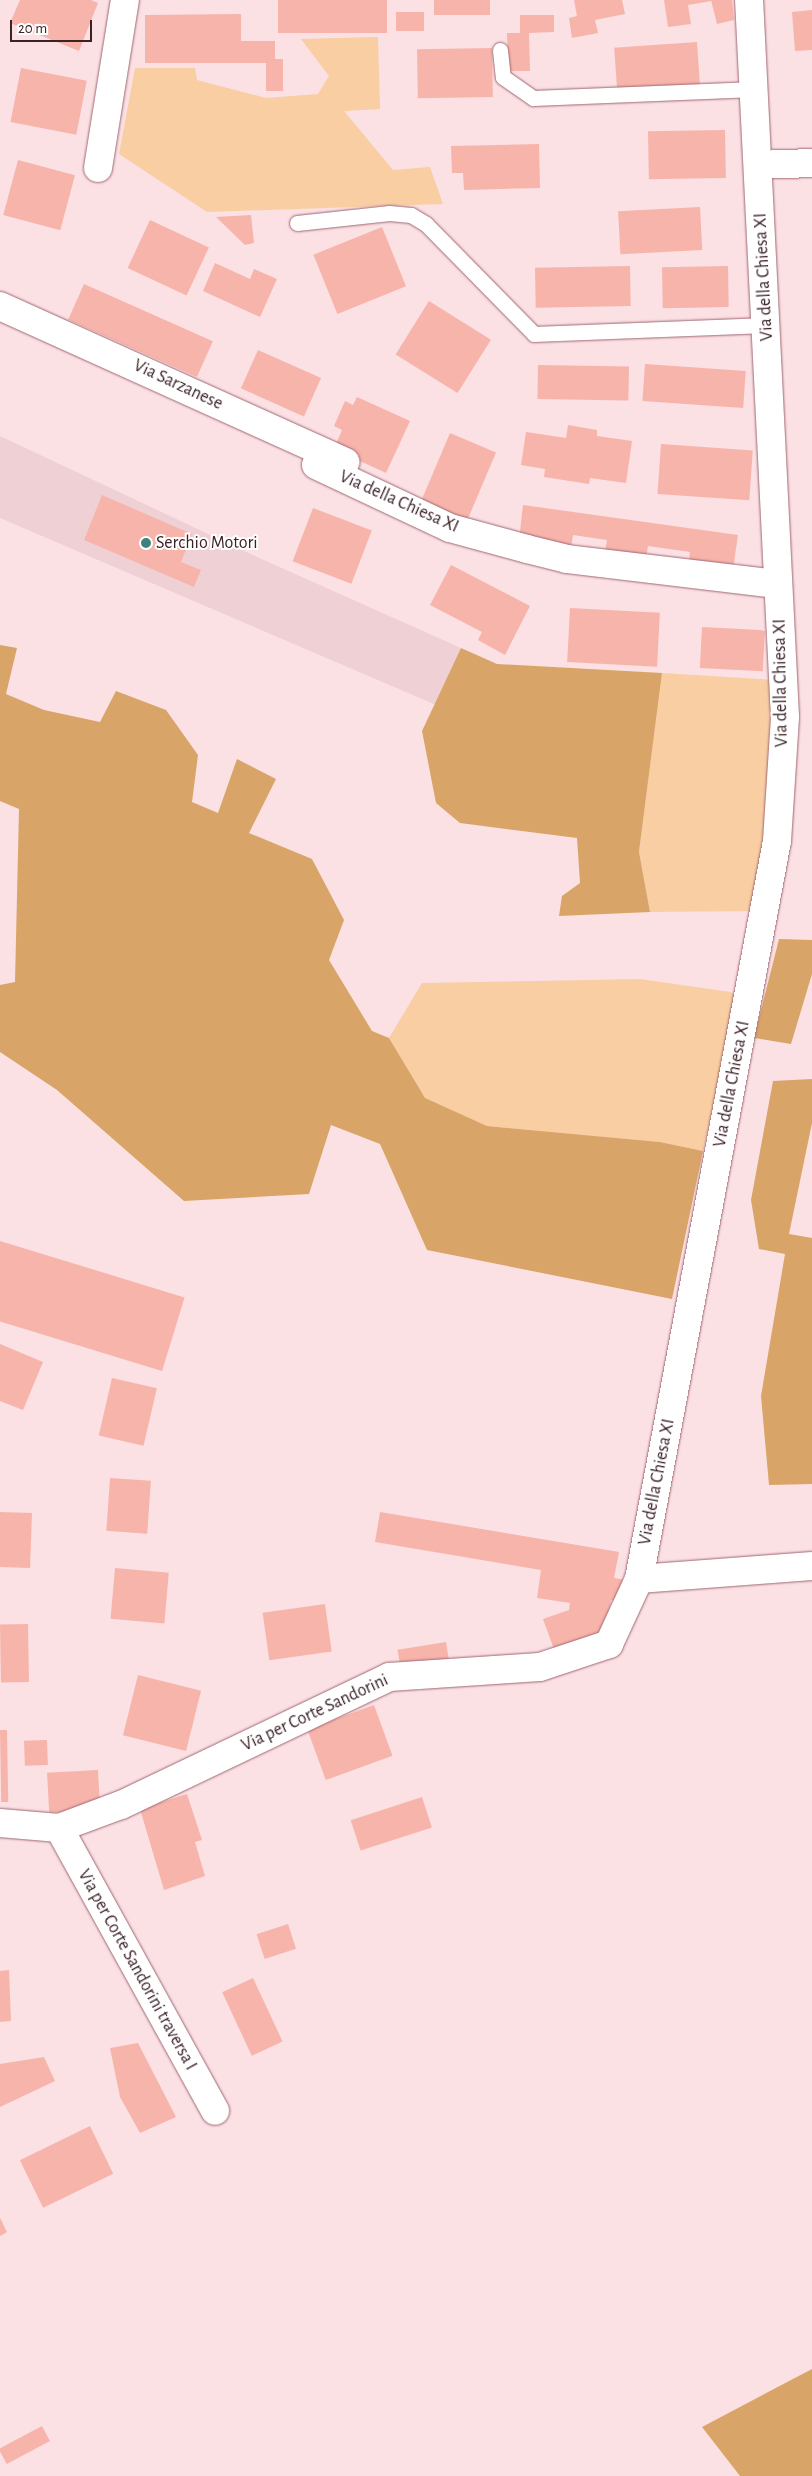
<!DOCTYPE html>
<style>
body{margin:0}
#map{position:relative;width:812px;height:2476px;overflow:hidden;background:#fbe0e4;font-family:"Alegreya Sans",sans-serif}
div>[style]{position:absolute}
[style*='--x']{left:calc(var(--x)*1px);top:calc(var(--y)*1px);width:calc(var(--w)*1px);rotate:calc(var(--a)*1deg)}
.built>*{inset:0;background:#efd1d5}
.green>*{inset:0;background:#f8cea2}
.forest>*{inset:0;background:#d9a468}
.building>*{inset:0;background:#f7b4ab;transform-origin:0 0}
.roads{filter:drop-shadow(0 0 1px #a06771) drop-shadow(0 0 1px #a06771)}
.service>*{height:15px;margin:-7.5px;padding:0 7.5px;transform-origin:7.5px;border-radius:7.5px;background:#fff}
.minor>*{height:28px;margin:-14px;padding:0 14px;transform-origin:14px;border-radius:14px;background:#fff}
.dots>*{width:14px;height:14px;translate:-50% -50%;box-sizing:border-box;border:2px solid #fff;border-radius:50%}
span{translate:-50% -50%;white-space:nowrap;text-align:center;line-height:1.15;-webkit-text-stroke:4px #fff;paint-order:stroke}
.street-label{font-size:18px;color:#3b2227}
.poi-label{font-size:18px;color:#3b2227}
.left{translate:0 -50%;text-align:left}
.scale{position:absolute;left:10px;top:20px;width:82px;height:22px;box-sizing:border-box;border:2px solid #3b2227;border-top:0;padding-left:6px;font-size:15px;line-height:18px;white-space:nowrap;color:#3b2227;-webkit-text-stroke:4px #fff;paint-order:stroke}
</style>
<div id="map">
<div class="built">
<div style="clip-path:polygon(0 436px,255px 556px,461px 648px,436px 705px,0 518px)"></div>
</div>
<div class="green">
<div style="clip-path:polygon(378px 37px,380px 109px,344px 111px,393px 170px,430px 167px,443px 204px,207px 212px,119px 154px,135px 68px,195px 68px,197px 80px,266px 98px,318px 94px,329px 76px,301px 39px)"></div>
<div style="clip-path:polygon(662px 673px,776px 680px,771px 838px,756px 911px,650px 912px,639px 852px)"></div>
<div style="clip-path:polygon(640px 979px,730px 992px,739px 997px,703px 1151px,660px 1142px,487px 1126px,424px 1098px,389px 1038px,422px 983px)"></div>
</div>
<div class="forest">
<div style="clip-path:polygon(0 645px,17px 648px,6px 694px,44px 710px,100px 722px,116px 691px,166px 710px,198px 755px,192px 802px,218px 813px,237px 759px,276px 779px,249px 833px,312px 859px,344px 920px,329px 960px,372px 1031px,389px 1038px,425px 1098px,487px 1126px,660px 1142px,703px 1151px,672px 1299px,427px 1250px,380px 1144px,331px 1125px,309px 1194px,184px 1201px,57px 1090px,0 1052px,0 985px,15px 982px,19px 809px,0 801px)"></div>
<div style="clip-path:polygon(461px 648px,497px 664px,662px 673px,639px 852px,650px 912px,559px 916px,562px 896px,580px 883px,577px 838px,460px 823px,436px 803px,422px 731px)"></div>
<div style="clip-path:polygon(779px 939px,812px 940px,812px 974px,791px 1044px,754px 1038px)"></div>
<div style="clip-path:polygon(812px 1079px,812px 1123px,789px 1234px,812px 1238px,812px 1484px,769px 1485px,761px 1396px,785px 1254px,759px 1249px,751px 1200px,773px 1081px)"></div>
<div style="clip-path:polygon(812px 2369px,812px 2476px,740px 2476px,702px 2427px)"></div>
</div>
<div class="building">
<div style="clip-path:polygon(20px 0,91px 0,98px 3px,79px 51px,10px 23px)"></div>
<div style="left:278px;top:0;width:109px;height:33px"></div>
<div style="left:434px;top:0;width:56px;height:15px"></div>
<div style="clip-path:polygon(574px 0,622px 0,625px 14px,595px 20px,598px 33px,572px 38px,569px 18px,577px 16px)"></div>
<div style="clip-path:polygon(664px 0,711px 0,711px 1px,688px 5px,691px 24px,668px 27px)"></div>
<div style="clip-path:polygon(711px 0,732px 0,734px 20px,717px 24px)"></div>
<div style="clip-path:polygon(812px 10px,812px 50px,795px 51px,792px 12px)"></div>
<div style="left:424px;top:12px;width:19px;height:28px;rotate:90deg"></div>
<div style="clip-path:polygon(241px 14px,241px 41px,275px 41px,275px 59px,283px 59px,283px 91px,266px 91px,266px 63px,145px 63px,145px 15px)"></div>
<div style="clip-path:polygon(520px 15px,554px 15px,554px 32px,529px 33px,530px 71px,508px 71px,507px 33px,520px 33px)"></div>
<div style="left:697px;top:42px;width:43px;height:83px;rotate:86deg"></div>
<div style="left:492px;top:48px;width:49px;height:75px;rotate:89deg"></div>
<div style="left:21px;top:68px;width:67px;height:55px;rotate:11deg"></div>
<div style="left:725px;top:130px;width:48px;height:77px;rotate:89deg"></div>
<div style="clip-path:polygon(539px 144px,540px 188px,464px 190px,463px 173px,452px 173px,451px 146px)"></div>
<div style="left:18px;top:160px;width:59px;height:57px;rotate:15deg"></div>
<div style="left:700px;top:207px;width:43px;height:82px;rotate:87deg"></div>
<div style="clip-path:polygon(251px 215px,254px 243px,245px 245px,216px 217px)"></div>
<div style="left:150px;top:220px;width:65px;height:53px;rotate:25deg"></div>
<div style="left:382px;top:227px;width:64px;height:74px;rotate:68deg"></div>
<div style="clip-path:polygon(215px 263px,250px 279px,254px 269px,277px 279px,260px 317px,203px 291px)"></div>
<div style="left:630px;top:266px;width:40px;height:95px;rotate:89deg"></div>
<div style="left:728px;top:266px;width:41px;height:66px;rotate:89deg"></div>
<div style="left:84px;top:284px;width:141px;height:39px;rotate:24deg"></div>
<div style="left:429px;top:301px;width:73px;height:63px;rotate:32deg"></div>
<div style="left:258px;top:350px;width:69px;height:42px;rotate:24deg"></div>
<div style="left:645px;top:364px;width:101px;height:37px;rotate:4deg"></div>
<div style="left:538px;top:365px;width:91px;height:34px;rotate:1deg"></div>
<div style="clip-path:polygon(357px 397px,410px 421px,386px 473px,334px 449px,342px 430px,334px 426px,345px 401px,353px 405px)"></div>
<div style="clip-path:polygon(568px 425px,597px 430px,597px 436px,632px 441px,626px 483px,590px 478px,589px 484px,544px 477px,545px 469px,521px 465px,526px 432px,566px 438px)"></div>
<div style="left:450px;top:433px;width:50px;height:76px;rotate:23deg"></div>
<div style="left:661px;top:444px;width:92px;height:50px;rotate:4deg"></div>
<div style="clip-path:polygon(102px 495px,192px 534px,181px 562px,201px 570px,194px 587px,84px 540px)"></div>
<div style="clip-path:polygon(523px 505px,738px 535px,733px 569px,689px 563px,690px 552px,648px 546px,646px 558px,605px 552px,607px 540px,573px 535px,571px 548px,519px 541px)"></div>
<div style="left:313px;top:508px;width:63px;height:57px;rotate:21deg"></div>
<div style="clip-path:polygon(451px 565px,530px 606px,505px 655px,478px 640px,482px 632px,430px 605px)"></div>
<div style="left:570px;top:608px;width:90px;height:54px;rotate:3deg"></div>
<div style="left:702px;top:627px;width:63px;height:41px;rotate:3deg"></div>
<div style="left:0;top:1241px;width:193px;height:77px;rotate:17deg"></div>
<div style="clip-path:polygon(0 1344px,43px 1362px,23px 1410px,0 1401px)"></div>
<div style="left:112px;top:1378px;width:46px;height:59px;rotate:13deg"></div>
<div style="left:110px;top:1478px;width:41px;height:53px;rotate:4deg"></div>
<div style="left:0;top:1512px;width:32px;height:55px;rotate:2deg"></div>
<div style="clip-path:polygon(380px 1512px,619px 1552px,614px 1578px,625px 1580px,622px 1602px,611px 1600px,606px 1632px,602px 1635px,555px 1652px,543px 1619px,569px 1610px,570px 1603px,537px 1598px,541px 1570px,375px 1542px)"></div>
<div style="left:115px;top:1568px;width:54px;height:51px;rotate:5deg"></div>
<div style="left:325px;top:1604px;width:48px;height:63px;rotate:82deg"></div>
<div style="left:28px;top:1624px;width:58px;height:28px;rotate:89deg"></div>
<div style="left:446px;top:1642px;width:20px;height:49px;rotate:81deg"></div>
<div style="left:138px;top:1675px;width:65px;height:62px;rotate:14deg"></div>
<div style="left:374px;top:1705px;width:54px;height:71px;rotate:70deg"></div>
<div style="left:7px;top:1730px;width:72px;height:7px;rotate:89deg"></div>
<div style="left:47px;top:1740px;width:25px;height:23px;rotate:88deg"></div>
<div style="left:98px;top:1770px;width:40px;height:51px;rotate:87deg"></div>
<div style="clip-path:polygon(187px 1794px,202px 1840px,195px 1842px,205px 1876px,164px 1890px,140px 1809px)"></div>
<div style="left:422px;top:1797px;width:32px;height:75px;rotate:72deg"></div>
<div style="left:288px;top:1924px;width:26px;height:33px;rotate:72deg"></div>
<div style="clip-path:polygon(9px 1970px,11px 2021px,0 2022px,0 1971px)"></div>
<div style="left:253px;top:1978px;width:70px;height:34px;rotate:65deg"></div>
<div style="clip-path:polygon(138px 2043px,176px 2117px,140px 2133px,120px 2097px,110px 2048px)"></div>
<div style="clip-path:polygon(44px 2057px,55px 2081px,0 2107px,0 2064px)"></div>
<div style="left:90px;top:2126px;width:53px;height:78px;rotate:64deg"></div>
<div style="clip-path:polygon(0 2218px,7px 2232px,0 2236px)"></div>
<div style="left:42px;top:2426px;width:17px;height:49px;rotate:62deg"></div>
</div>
<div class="roads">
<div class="service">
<div style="--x:500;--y:50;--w:27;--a:84"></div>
<div style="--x:503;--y:77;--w:37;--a:35"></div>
<div style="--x:533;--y:98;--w:222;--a:-2.3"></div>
<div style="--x:297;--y:223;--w:93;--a:-6.2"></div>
<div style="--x:389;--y:213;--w:22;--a:5"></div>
<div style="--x:411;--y:215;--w:17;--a:31"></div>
<div style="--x:426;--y:224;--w:154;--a:45.5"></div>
<div style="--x:534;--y:334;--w:232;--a:-2.2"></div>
</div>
<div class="minor">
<div style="--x:758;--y:165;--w:54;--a:-2.1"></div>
<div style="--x:98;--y:168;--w:170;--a:-80.9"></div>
<div style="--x:0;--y:306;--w:379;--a:24.3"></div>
<div style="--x:316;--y:465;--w:148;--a:25.2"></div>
<div style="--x:450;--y:528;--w:80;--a:15.3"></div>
<div style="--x:527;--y:549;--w:41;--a:14"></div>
<div style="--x:567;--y:559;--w:212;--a:6.8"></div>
<div style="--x:639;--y:1579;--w:751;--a:-79.41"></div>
<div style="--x:777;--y:841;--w:124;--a:-86.3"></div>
<div style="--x:785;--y:717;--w:718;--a:-92.87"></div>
<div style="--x:0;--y:1823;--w:59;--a:4.8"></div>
<div style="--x:59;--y:1828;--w:66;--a:-20.4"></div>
<div style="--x:121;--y:1805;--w:297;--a:-25.5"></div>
<div style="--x:389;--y:1677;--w:151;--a:-3.8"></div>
<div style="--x:540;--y:1667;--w:73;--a:-18.4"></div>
<div style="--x:609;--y:1644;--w:72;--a:-65.2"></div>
<div style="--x:639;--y:1579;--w:173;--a:-4.3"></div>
<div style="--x:59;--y:1828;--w:323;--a:61.1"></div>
</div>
</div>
<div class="dots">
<div style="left:146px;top:543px;background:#3c837d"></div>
</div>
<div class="street-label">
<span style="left:764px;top:277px;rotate:-93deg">Via della Chiesa XI</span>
<span style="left:178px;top:385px;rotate:25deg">Via Sarzanese</span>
<span style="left:399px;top:502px;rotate:24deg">Via della Chiesa XI</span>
<span style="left:781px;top:683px;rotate:-91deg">Via della Chiesa XI</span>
<span style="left:732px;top:1084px;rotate:-79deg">Via della Chiesa XI</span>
<span style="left:657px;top:1482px;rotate:-79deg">Via della Chiesa XI</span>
<span style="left:315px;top:1713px;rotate:-25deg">Via per Corte Sandorini</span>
<span style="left:137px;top:1970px;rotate:61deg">Via per Corte Sandorini traversa I</span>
</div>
<div class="poi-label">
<span class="left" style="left:156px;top:543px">Serchio Motori</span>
</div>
<div class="scale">20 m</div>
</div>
